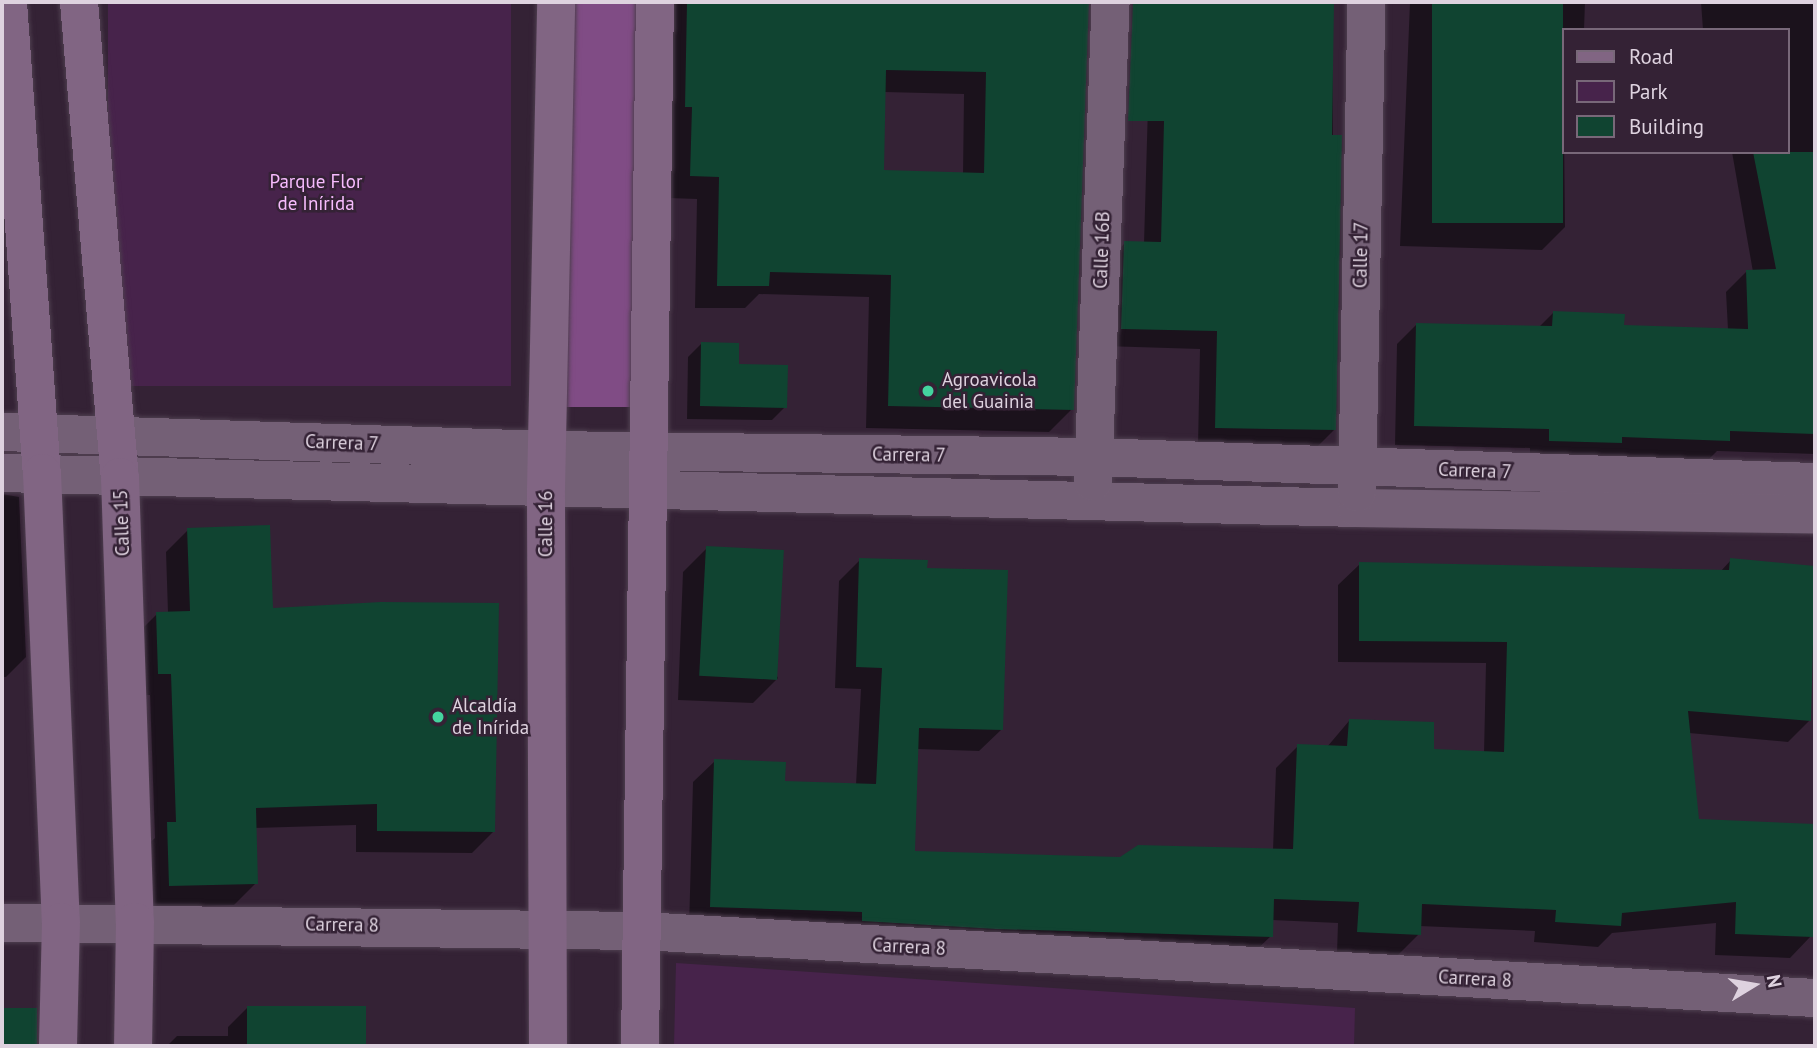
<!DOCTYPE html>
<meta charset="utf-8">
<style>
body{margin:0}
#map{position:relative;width:1817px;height:1048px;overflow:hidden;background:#342235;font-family:"PT Sans",sans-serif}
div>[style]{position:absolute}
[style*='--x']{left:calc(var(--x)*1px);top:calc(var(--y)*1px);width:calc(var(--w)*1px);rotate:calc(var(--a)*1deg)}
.green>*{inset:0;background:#47234b;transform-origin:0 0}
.forest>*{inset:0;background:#804c85;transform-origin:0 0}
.shadow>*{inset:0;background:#0007}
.building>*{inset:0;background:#104431;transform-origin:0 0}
.roads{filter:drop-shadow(0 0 2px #4e3e4f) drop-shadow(0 0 2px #4e3e4f)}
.street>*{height:38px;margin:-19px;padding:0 19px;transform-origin:19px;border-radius:19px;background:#746076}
.secondary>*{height:38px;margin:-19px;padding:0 19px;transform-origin:19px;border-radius:19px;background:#816583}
.dots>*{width:19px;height:19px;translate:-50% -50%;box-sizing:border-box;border:4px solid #342235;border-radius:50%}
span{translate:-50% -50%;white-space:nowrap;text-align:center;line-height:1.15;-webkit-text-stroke:5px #342235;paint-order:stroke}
.park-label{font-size:19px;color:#f6bbfd}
.street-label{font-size:19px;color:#ded2df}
.poi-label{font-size:19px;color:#ded2df}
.left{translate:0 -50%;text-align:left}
.frame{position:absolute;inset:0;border:4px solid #ded2df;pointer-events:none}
.legend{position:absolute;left:1562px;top:28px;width:228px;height:126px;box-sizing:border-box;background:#342235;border:2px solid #786879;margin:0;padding:9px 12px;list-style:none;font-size:21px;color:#ded2df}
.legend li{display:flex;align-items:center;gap:14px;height:35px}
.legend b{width:35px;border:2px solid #786879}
.north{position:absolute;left:1719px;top:950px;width:70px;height:70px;-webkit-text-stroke:5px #342235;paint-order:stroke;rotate:79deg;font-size:19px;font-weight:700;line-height:28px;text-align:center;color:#ded2df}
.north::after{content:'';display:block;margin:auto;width:24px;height:32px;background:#ded2df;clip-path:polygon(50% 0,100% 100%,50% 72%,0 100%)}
</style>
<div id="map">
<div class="green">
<div style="left:108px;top:2px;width:403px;height:384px"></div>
<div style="clip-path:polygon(676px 963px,1355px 1008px,1354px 1046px,674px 1046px)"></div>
</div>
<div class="forest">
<div style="left:563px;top:2px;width:85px;height:405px"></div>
</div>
<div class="shadow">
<div style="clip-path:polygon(evenodd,656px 2px,1087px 2px,1072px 409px,1049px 432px,866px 428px,869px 297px,759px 294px,745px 308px,695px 308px,697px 199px,668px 198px,656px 2px,884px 92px,964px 94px,963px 174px,882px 171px,884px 92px)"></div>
<div style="clip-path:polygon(1151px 2px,1332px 2px,1335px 429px,1317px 447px,1198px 445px,1200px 349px,1103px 346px,1107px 261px,1125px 243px,1144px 243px)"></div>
<div style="clip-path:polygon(1410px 2px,1585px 2px,1584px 30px,1563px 30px,1565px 227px,1542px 250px,1400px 246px)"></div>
<div style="clip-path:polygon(1701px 2px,1815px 2px,1815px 454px,1717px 451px,1708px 460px,1530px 460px,1530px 448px,1395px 445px,1397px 344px,1417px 324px,1539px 327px,1553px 313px,1623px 326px,1728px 330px,1726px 292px,1746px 272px,1753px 272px,1732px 152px,1787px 152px,1787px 30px,1703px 30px)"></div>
<div style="clip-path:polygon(702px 343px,737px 366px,785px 407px,772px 420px,687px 419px,688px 357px)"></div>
<div style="clip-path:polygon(2px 494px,19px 497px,26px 657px,6px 677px,2px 677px)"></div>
<div style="clip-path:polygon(188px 530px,494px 831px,472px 853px,356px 852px,356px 825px,254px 828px,256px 883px,234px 905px,148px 908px,146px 846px,155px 838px,150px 695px,137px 695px,135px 636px,157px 614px,168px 613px,166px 552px)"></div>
<div style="clip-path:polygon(707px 548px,778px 678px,753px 703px,678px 700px,683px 572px)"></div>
<div style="clip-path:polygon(860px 560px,926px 569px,1001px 730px,979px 751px,917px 749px,913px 853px,1121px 859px,1273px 850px,1276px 768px,1298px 746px,1327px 747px,1349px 721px,1432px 751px,1484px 753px,1486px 663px,1338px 662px,1338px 585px,1360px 564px,1720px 572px,1731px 560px,1815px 568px,1810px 720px,1788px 742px,1689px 733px,1698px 821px,1815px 826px,1811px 936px,1790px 958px,1715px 955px,1716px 923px,1612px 933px,1598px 947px,1534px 942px,1535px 931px,1419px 926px,1419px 934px,1398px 955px,1337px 953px,1338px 923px,1272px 920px,1271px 936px,1249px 957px,689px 928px,693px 782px,715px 761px,783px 783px,856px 785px,861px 689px,835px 688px,839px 581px)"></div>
<div style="clip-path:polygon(364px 1007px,365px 1046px,167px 1046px,177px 1036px,228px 1036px,228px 1027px,247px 1008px)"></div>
</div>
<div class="building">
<div style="clip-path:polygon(evenodd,687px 2px,1089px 2px,1074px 410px,888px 406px,891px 275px,770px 272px,769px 286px,717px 286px,719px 177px,690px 176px,692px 107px,685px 107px,687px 2px,886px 70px,986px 72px,984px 173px,884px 170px,886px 70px)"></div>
<div style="clip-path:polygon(1133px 2px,1334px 2px,1332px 135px,1342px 135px,1336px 430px,1215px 428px,1217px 331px,1121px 329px,1124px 241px,1161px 242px,1164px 121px,1128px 121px)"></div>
<div style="left:1432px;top:2px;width:131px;height:221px"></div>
<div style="clip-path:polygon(1753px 152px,1815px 152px,1815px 434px,1730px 431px,1730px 441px,1622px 437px,1622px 443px,1549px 441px,1549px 429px,1414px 426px,1416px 323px,1552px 326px,1553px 311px,1625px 314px,1624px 325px,1748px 329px,1746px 270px,1776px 269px)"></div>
<div style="clip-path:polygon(701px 342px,739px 343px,739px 364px,788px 365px,787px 408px,700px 406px)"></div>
<div style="clip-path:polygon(270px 525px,273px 608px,381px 602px,499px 603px,495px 832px,377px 831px,377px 804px,256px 808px,258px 884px,169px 886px,167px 822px,176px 822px,171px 674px,158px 674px,156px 612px,190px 611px,187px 528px)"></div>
<div style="left:706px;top:546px;width:78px;height:130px;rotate:3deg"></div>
<div style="clip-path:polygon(859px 558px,928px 560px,927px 568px,1008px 570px,1003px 730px,919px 728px,915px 851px,1120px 857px,1138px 845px,1293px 849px,1297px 744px,1347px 746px,1349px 719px,1434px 722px,1434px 749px,1504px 752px,1507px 642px,1359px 641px,1359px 562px,1729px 570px,1730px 558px,1815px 566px,1811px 721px,1688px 711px,1699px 819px,1815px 824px,1813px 937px,1735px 934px,1736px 902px,1622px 913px,1621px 926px,1555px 922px,1556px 910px,1422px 904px,1421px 935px,1357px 932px,1359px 902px,1274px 899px,1273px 937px,996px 929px,862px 921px,862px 912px,710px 907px,714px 759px,786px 762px,785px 781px,876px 784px,882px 668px,856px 667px)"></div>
<div style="left:247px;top:1006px;width:119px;height:40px"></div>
<div style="left:2px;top:1008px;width:35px;height:38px"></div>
</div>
<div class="roads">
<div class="street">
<div style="--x:2;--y:432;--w:545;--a:1.89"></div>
<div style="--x:547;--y:450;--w:547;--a:0.73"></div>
<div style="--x:1094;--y:457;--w:721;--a:1.99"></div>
<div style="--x:2;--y:473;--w:1355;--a:1.48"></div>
<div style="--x:1357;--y:508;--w:458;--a:0.8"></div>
<div style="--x:1093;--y:482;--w:480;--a:-87.9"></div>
<div style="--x:1357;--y:493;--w:491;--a:-88.9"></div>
<div style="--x:2;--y:923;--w:640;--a:0.72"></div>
<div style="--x:642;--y:931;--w:1175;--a:3.27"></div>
</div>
<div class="secondary">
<div style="--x:8;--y:2;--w:472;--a:85.9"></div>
<div style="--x:42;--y:473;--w:449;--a:87.6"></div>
<div style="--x:61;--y:922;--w:124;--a:91.4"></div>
<div style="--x:79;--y:2;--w:477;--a:85.1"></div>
<div style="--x:120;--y:477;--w:445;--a:88.1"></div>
<div style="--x:135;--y:922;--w:124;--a:90.9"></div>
<div style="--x:548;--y:1046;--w:557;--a:-90.21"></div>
<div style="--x:546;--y:489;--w:487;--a:-88.8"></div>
<div style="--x:640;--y:1046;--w:1044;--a:-89.18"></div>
</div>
</div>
<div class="dots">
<div style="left:928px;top:391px;background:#44d49f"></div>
<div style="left:438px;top:717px;background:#44d49f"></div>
</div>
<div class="park-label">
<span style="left:316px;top:193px">Parque Flor<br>de Inírida</span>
</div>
<div class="street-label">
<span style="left:1102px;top:250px;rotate:-88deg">Calle 16B</span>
<span style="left:1361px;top:255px;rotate:-89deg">Calle 17</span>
<span style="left:342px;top:443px;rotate:2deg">Carrera 7</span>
<span style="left:909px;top:455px;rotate:1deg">Carrera 7</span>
<span style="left:1475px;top:471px;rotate:2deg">Carrera 7</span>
<span style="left:122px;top:523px;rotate:-92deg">Calle 15</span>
<span style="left:546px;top:524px;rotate:-90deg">Calle 16</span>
<span style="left:342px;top:925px;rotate:1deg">Carrera 8</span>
<span style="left:909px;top:947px;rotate:3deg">Carrera 8</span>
<span style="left:1475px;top:979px;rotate:3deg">Carrera 8</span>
</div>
<div class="poi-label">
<span class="left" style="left:942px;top:391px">Agroavicola<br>del Guainia</span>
<span class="left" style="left:452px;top:717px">Alcaldía<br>de Inírida</span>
</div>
<div class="frame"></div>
<ul class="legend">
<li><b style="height:9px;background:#816583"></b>Road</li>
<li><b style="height:19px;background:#47234b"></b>Park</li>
<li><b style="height:19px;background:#104431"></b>Building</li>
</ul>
<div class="north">N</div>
</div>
